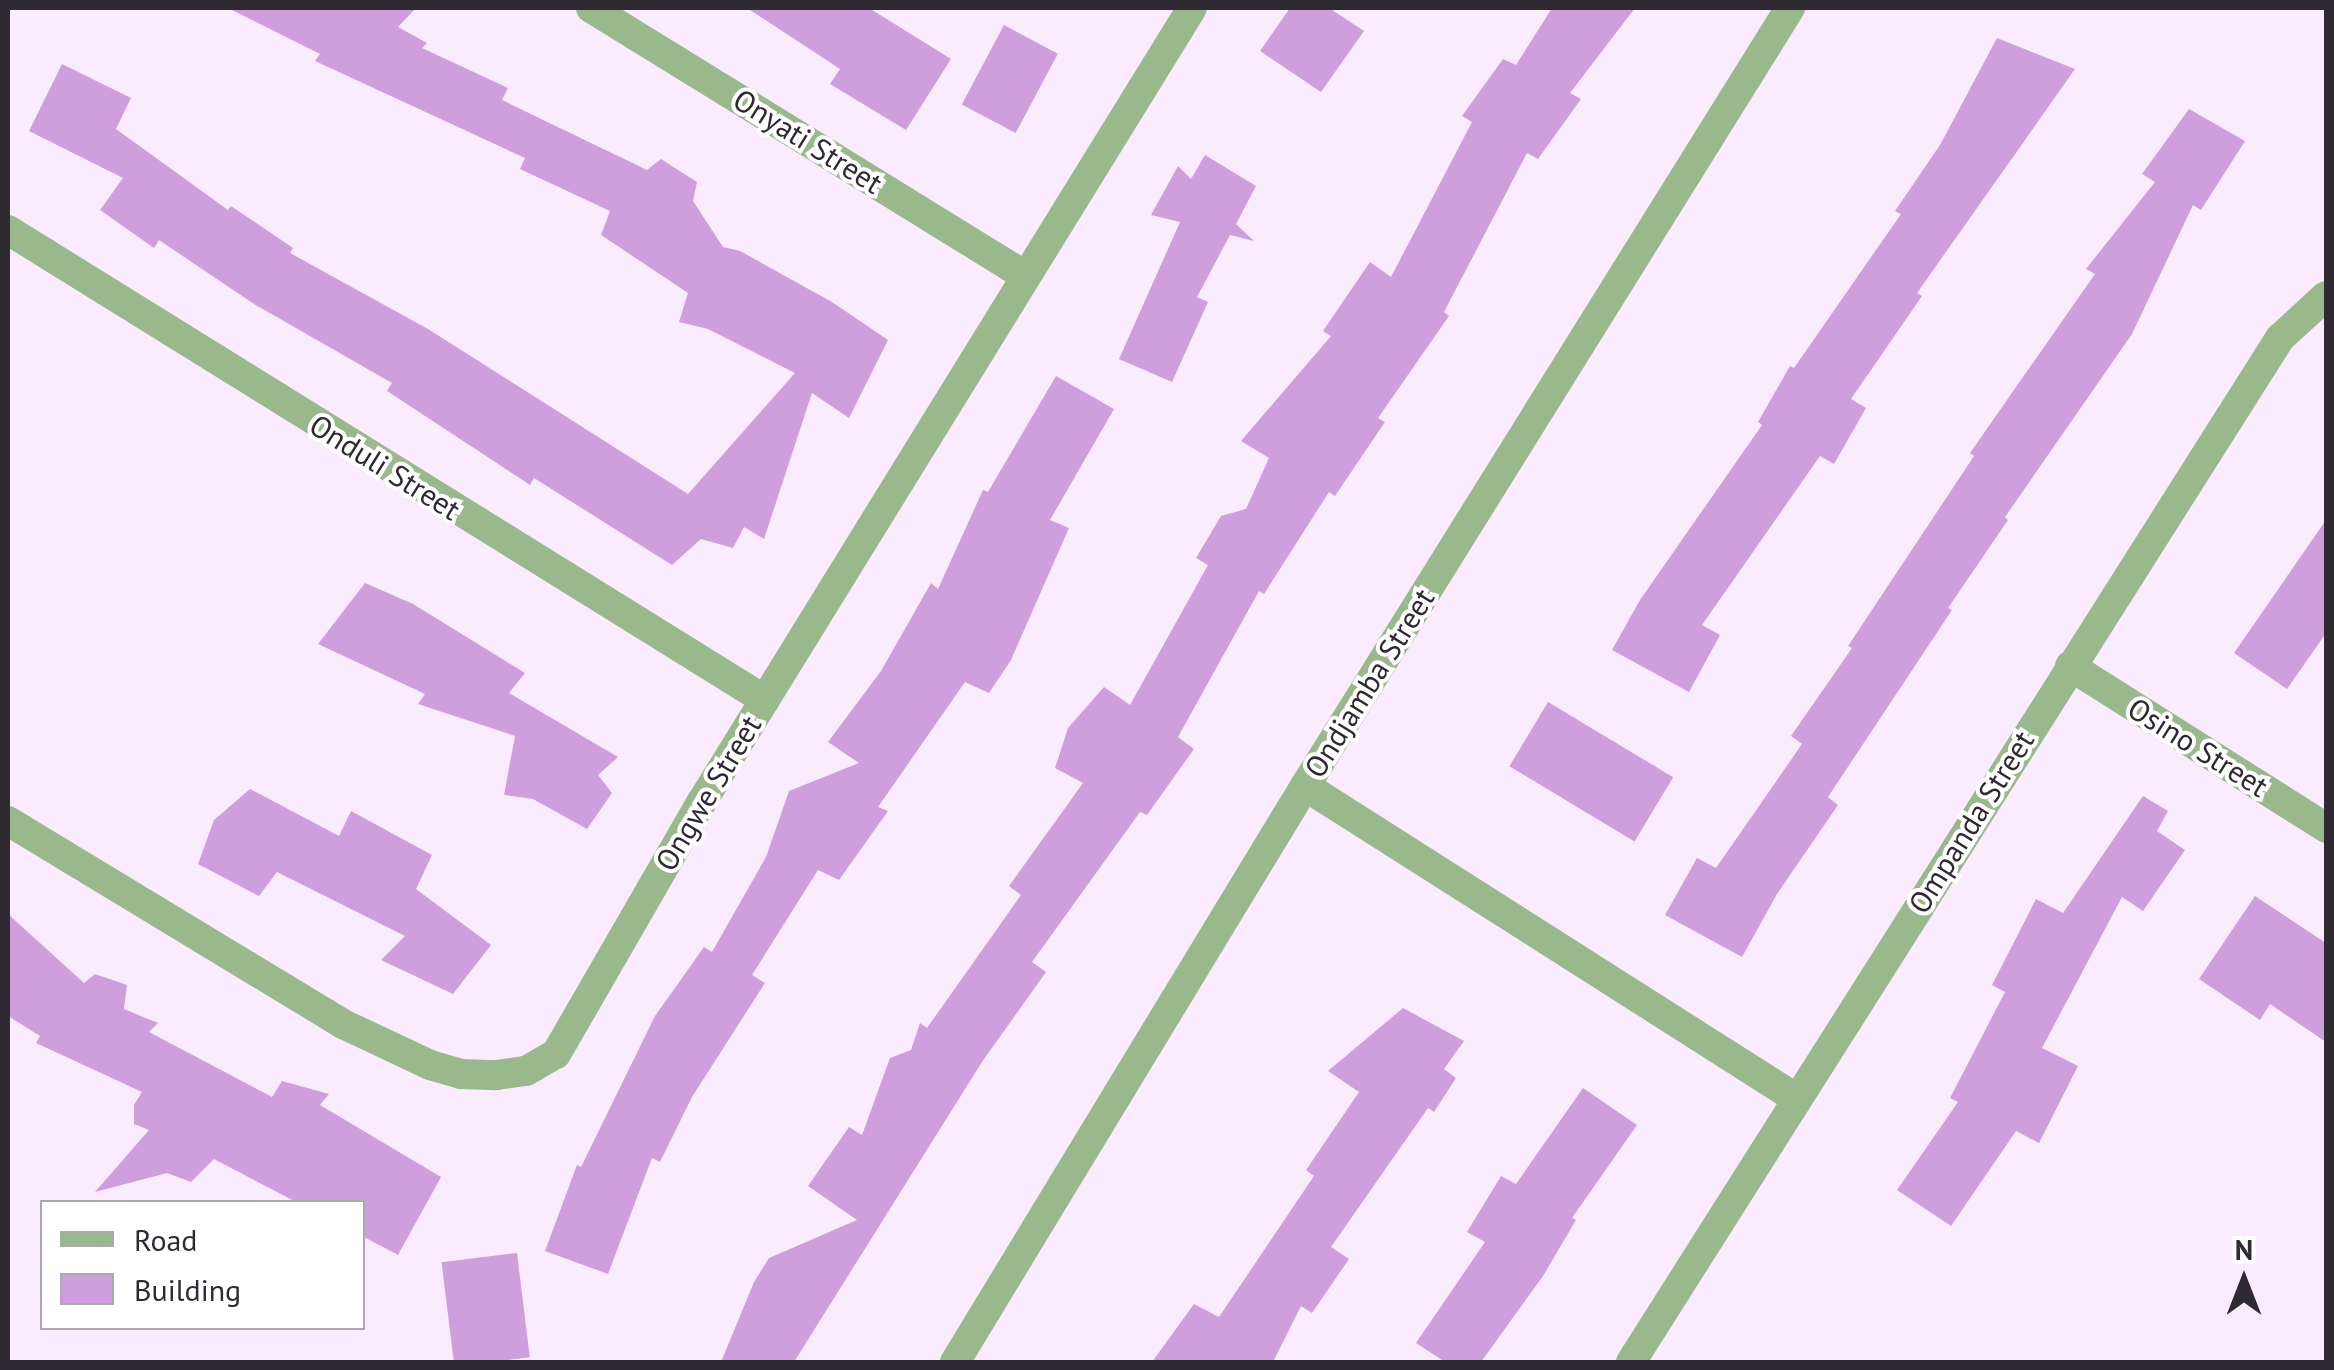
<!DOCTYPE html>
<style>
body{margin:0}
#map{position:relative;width:2334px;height:1370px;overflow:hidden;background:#faecfe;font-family:"PT Sans",sans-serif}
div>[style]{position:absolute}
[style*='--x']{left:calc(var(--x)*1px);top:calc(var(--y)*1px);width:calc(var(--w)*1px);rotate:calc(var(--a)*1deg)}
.building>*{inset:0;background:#ce9fdc;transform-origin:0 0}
.street>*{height:30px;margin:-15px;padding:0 15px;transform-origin:15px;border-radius:15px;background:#99b88c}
span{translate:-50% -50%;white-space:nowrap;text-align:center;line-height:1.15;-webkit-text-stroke:8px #fff;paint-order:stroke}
.street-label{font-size:30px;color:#2f2931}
.frame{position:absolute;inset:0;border:10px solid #2f2931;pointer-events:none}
.legend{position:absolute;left:40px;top:1200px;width:325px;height:130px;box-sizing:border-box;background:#fff;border:2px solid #aca9ad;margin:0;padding:12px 18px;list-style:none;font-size:30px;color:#2f2931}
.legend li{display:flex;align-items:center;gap:20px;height:50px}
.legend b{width:50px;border:2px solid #aca9ad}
.north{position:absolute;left:2194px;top:1230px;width:100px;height:100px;-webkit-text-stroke:8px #fff;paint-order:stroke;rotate:0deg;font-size:28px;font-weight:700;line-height:40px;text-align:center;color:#2f2931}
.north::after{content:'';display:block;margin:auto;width:35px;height:45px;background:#2f2931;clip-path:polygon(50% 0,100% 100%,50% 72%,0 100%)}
</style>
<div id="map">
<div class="building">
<div style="clip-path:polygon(228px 8px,416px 8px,398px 27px,427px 43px,422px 48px,508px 88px,502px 100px,647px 170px,661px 159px,697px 182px,693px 201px,723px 247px,740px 251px,832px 302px,888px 340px,849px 418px,812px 393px,764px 539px,744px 527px,733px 548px,701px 539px,672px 565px,534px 478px,530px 485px,387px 391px,392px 383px,254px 304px,159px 240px,154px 248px,100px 210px,123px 178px,29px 131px,62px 64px,131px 98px,116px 129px,228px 210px,231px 206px,293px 248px,290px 253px,428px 329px,688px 494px,795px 373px,708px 329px,679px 322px,688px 293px,601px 235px,610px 211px,520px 169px,525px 158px,315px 61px,320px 54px)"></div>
<div style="clip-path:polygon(747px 8px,869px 8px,951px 59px,906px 130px,830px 84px,840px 69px)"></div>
<div style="clip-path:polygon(1290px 8px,1329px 8px,1364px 31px,1321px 92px,1260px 51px)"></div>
<div style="clip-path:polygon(1552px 8px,1635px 8px,1570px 93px,1581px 99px,1538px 159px,1527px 153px,1444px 312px,1449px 316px,1378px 418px,1385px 422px,1335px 496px,1329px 492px,1264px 594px,1259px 591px,1178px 737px,1194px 749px,1147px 815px,1140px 812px,1032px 962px,1046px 972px,982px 1062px,794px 1362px,721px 1362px,754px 1282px,769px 1258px,857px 1220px,808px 1186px,849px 1127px,862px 1135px,890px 1058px,911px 1050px,920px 1023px,927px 1028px,1021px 895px,1009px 886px,1083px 783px,1055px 768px,1068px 728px,1104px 687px,1130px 705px,1208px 565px,1196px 558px,1221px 516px,1246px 509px,1269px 458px,1241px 441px,1331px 336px,1323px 331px,1370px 262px,1391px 277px,1472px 122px,1462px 116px,1503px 59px,1516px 65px)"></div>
<div style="left:1004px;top:25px;width:61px;height:90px;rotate:28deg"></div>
<div style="clip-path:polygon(1997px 38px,2075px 69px,1917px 293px,1922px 296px,1851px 399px,1866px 408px,1834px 464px,1820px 456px,1702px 625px,1720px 635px,1689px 692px,1612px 650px,1640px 600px,1762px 425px,1758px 422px,1790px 366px,1794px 368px,1901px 214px,1895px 211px,1940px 145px)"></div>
<div style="clip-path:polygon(2189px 109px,2245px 141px,2201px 210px,2193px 205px,2132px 334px,2005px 517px,2008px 520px,1948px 608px,1952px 610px,1828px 797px,1838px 805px,1777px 894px,1742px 957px,1665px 915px,1697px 858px,1716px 868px,1802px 744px,1791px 736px,1852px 648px,1848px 646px,1974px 456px,1970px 453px,2095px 274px,2086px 269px,2155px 182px,2142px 174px)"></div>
<div style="clip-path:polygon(1205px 155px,1256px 186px,1236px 224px,1254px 241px,1230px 235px,1197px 297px,1208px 302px,1172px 382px,1119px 359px,1180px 222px,1151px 215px,1178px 166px,1191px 179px)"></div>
<div style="clip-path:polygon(1056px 376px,1114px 409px,1050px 520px,1069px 528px,1011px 660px,989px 693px,965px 682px,878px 807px,888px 811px,839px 880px,818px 870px,752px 975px,765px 983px,692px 1097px,660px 1162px,652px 1158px,608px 1274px,545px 1251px,577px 1165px,581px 1167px,655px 1016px,704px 947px,712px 952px,766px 857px,789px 791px,859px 763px,828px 742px,881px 671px,931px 583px,938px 589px,983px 490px,988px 492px)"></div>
<div style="clip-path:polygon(2326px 520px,2326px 633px,2287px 689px,2234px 653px)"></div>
<div style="clip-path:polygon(365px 583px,413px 604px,525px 673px,509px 693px,618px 757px,598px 775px,612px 793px,587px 829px,533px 799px,504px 795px,515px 736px,418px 704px,425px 694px,318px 644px)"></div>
<div style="left:1548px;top:702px;width:146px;height:75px;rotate:31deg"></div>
<div style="clip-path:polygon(250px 789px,339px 836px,351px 811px,432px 855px,416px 889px,491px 945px,453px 994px,381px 960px,405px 936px,277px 872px,259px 896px,198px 864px,214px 820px)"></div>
<div style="clip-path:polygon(2143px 796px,2168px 811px,2157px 831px,2185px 850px,2143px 911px,2122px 897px,2042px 1048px,2078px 1066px,2039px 1143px,2016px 1131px,1951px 1226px,1897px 1190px,1958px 1102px,1950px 1098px,2005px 992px,1992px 985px,2036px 899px,2063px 913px)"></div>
<div style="clip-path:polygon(2255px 896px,2326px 943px,2326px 1042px,2270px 1004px,2260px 1020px,2199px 979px)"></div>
<div style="clip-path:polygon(8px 914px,84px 983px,95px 974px,127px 985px,124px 1009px,158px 1023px,149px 1032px,272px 1097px,282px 1081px,329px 1094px,320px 1105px,441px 1177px,398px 1255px,362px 1236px,362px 1202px,296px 1202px,214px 1159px,191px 1182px,167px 1173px,95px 1192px,149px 1130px,134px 1124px,134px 1105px,142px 1092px,36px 1043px,40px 1036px,8px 1016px)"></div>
<div style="clip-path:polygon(1403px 1008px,1464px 1041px,1444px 1069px,1456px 1078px,1434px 1112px,1428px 1108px,1331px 1247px,1349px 1259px,1312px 1313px,1301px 1306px,1273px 1362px,1152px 1362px,1194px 1304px,1219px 1317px,1314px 1176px,1306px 1170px,1359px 1092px,1328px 1071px)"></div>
<div style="clip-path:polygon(1583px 1088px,1637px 1125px,1572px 1218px,1576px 1220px,1543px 1276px,1481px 1362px,1445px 1362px,1416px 1343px,1485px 1242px,1467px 1232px,1501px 1176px,1516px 1184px)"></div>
<div style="left:517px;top:1253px;width:105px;height:76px;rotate:83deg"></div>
</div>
<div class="street">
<div style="--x:591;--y:8;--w:509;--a:31.66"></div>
<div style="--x:8;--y:230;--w:891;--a:31.83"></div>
<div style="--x:2070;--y:666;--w:303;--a:32.3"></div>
<div style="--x:1305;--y:786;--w:583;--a:32.46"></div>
<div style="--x:8;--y:821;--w:392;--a:31.2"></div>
<div style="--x:343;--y:1024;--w:96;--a:25.2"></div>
<div style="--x:430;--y:1065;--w:32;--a:16"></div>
<div style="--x:461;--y:1074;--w:35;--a:2"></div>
<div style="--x:496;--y:1075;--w:30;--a:-8"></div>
<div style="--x:526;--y:1071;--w:34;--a:-30"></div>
<div style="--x:556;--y:1054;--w:290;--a:-60"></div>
<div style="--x:701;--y:803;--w:934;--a:-58.3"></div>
<div style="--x:955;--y:1362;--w:674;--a:-58.72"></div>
<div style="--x:1305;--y:786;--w:917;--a:-58.06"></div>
<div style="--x:1631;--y:1362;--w:1212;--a:-57.63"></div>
<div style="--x:2280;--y:338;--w:62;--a:-42.4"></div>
</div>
<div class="street-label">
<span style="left:808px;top:141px;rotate:32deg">Onyati Street</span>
<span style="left:385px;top:467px;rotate:32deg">Onduli Street</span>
<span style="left:1369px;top:683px;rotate:-58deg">Ondjamba Street</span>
<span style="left:2198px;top:747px;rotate:32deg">Osino Street</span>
<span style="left:708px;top:793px;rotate:-59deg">Ongwe Street</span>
<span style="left:1971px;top:822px;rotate:-58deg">Ompanda Street</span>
</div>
<div class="frame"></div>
<ul class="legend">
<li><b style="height:12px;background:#99b88c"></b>Road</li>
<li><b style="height:28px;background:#ce9fdc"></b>Building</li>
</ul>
<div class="north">N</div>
</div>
